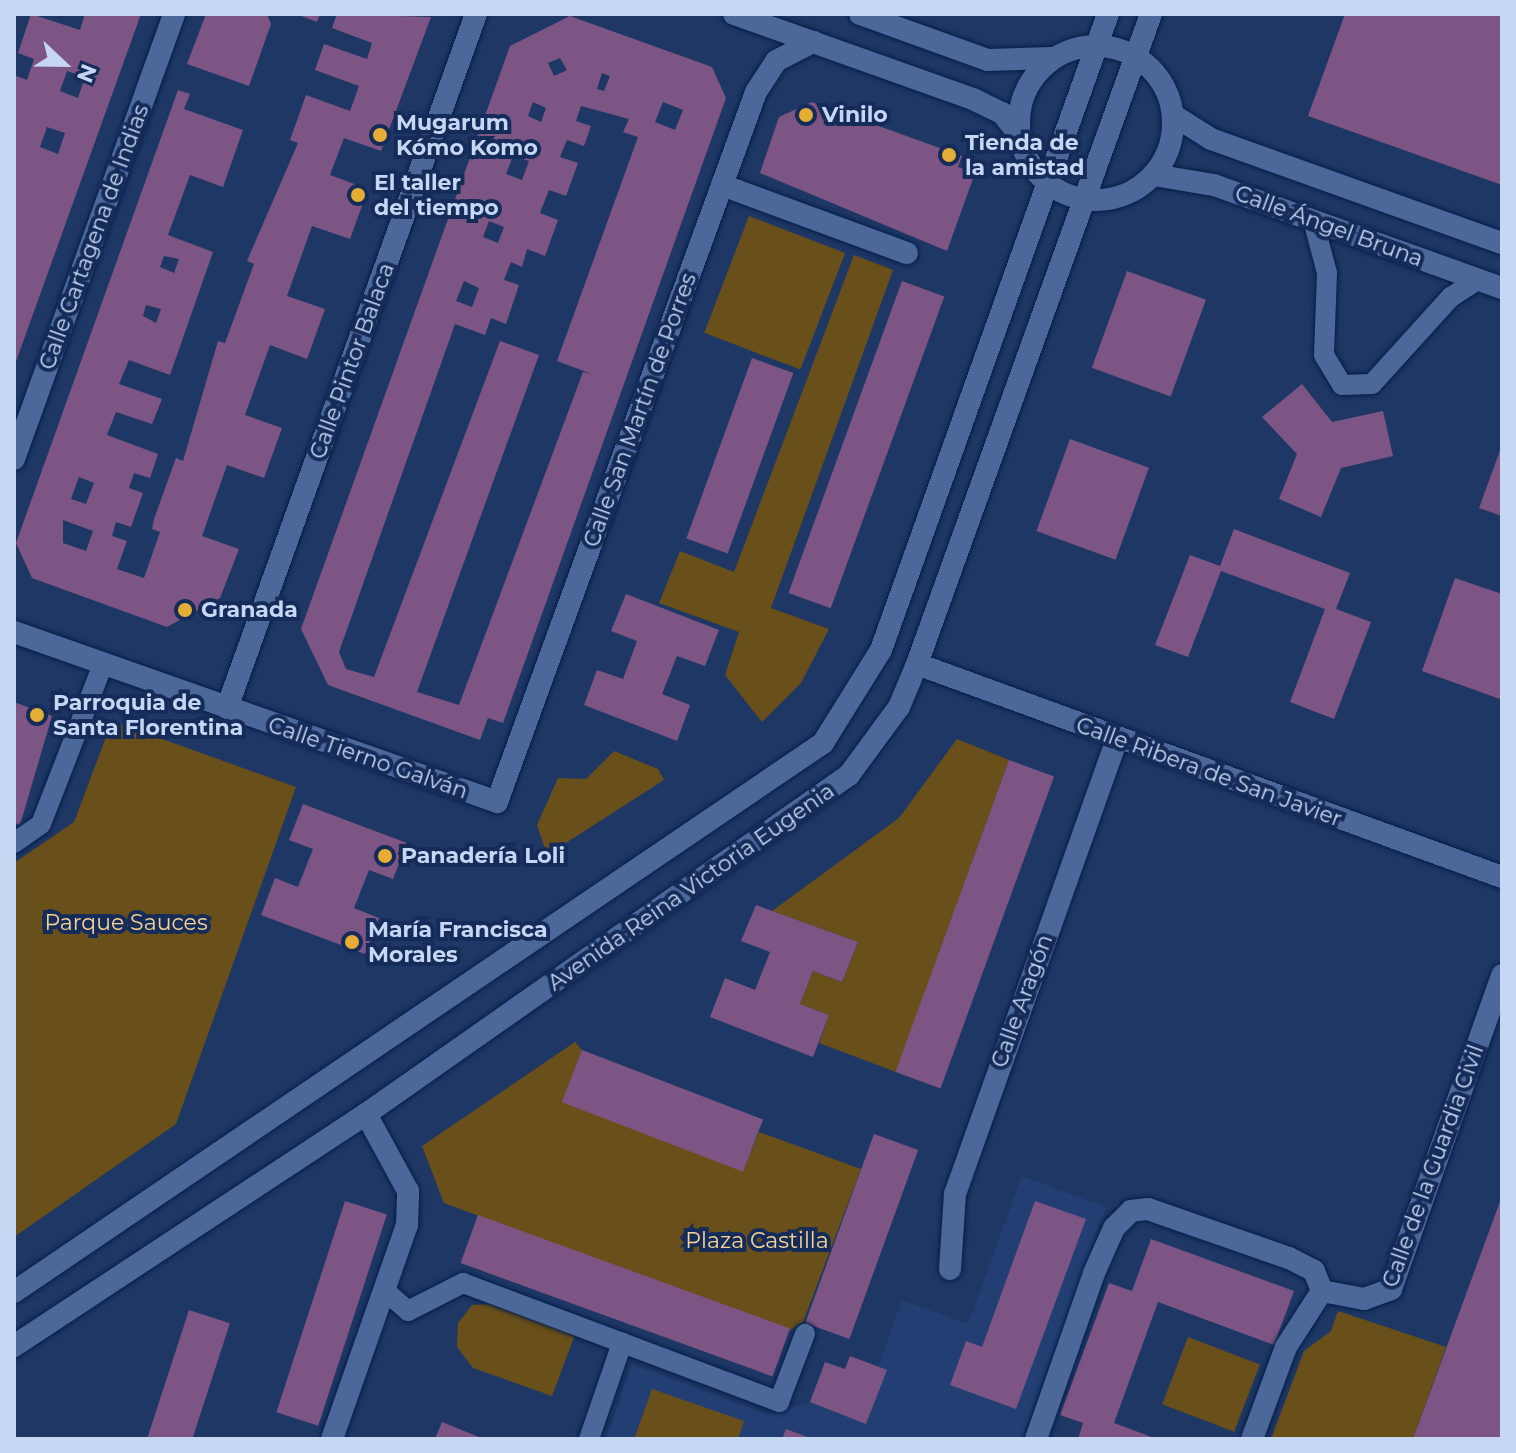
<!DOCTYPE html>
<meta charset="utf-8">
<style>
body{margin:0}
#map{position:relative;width:1516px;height:1453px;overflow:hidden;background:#1e3765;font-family:Montserrat,sans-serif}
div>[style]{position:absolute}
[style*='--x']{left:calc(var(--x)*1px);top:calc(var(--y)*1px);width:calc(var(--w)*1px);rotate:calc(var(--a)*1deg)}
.built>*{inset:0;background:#223e73}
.green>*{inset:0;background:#694f19;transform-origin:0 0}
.building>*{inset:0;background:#7d5584;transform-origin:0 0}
.roads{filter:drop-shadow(0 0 2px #061d48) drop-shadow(0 0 2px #061d48)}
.service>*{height:20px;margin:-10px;padding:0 10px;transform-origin:10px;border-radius:10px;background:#4c679a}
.minor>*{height:22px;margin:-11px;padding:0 11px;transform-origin:11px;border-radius:11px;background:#4c679a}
.secondary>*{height:22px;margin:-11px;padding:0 11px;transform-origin:11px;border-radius:11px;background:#4c679a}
.secondary>.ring{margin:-11px;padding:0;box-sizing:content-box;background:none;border:22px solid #4c679a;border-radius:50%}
.dots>*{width:22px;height:22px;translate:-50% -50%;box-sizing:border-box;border:4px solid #152c5a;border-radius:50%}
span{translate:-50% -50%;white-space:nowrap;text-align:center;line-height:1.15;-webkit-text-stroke:8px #152c5a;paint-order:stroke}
.poi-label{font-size:22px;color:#c6d7f3;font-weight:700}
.left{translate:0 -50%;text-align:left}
.street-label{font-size:22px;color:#c6d7f3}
.park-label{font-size:22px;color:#f7d392}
.frame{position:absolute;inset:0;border:16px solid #c6d7f3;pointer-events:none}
.north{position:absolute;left:24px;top:24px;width:80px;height:80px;-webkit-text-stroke:6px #152c5a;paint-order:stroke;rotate:112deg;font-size:22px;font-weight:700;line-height:32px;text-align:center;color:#c6d7f3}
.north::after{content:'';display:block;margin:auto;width:28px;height:36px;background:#c6d7f3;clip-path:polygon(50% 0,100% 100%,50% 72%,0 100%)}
</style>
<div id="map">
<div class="built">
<div style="clip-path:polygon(1022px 1176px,1106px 1207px,1022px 1439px,606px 1439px,632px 1364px,769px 1415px,810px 1402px,825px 1362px,845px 1369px,850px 1356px,878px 1367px,902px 1300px,968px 1324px)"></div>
</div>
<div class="green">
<div style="left:749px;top:216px;width:103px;height:125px;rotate:21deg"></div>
<div style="clip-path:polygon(854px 255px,893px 270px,771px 608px,829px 629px,801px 683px,762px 722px,725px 675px,739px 632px,659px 603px,680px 551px,734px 572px)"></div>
<div style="clip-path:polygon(112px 721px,296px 787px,176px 1124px,14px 1237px,14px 863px,74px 822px)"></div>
<div style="clip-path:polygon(957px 739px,1009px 760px,896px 1072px,819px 1043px,829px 1015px,800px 1004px,813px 971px,842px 982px,858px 942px,772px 911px,899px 818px)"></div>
<div style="clip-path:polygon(614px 751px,658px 769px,664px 780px,547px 855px,537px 825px,558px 778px,586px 779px)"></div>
<div style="clip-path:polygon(575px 1042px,582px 1050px,563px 1102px,743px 1171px,759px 1132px,861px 1169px,803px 1322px,789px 1331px,444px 1203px,422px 1146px)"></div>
<div style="clip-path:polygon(496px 1304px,576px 1332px,552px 1396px,473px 1368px,457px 1347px,458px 1323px,472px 1305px)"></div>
<div style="clip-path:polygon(1338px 1311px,1446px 1347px,1413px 1439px,1271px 1439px,1304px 1351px,1331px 1331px)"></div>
<div style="left:1188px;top:1337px;width:77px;height:72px;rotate:21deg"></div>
<div style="clip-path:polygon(652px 1389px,744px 1421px,738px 1439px,634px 1439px)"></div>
</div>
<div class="building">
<div style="clip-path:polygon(evenodd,31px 14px,80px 30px,85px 14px,141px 14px,14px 367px,14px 75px,27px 80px,34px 59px,18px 53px,31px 14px,67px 71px,85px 77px,78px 98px,60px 91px,67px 71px,31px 14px,47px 127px,65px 133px,58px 154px,40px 147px,47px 127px)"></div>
<div style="clip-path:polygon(206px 14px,267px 14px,271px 24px,249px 86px,187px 64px)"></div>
<div style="clip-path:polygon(296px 14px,320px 14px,317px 22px)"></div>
<div style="clip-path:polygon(evenodd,337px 14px,431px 17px,381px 151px,344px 138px,330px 175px,368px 189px,350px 239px,312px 226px,287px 296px,325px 309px,307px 359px,270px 345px,245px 415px,282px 428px,264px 478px,227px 465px,202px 536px,239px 549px,220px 598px,167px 627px,32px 578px,16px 543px,178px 90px,190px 94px,184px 109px,243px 130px,223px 187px,190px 175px,168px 235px,213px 252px,170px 375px,129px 360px,119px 384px,162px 399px,152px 424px,116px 412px,107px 435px,158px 454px,150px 478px,134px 473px,129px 488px,143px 493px,131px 527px,116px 522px,112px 536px,127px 541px,117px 569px,144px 578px,160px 532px,152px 529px,154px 519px,176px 458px,183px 461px,218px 341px,225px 343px,254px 264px,247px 261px,298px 143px,290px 140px,306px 95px,350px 111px,359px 86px,315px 70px,324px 44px,367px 59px,372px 43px,332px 28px,337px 14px,164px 256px,179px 259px,174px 273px,160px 267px,164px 256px,337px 14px,146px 305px,161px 309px,156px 323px,143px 316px,146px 305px,337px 14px,79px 477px,94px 483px,86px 504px,71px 499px,79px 477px,337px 14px,63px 520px,93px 531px,86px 551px,63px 543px,63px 520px)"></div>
<div style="clip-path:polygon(1345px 14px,1502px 14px,1502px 185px,1308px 116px)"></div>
<div style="clip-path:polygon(evenodd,570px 16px,712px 67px,726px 98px,503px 723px,488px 718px,480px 740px,328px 685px,301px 629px,510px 46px,570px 16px,560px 58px,567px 70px,554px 76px,548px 63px,560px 58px,570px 16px,602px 73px,610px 76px,604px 91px,597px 89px,602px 73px,570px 16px,533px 102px,546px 108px,541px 122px,528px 116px,533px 102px,570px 16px,663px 102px,683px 110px,675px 130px,655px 122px,663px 102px,570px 16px,581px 106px,629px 119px,623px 132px,638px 137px,557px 361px,592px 374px,583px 372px,459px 705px,417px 692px,539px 355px,500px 341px,374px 677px,346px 669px,339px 652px,455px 324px,485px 335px,491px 318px,506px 324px,519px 285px,504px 280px,511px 262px,522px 267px,527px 249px,545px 256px,558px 220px,540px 213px,549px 190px,566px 196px,578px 163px,560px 157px,567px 140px,584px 146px,591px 126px,576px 121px,581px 106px,570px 16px,513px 156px,529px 161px,522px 180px,506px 174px,513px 156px,570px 16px,489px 221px,504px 227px,498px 243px,483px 237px,489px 221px,570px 16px,464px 281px,479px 288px,472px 307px,456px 301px,464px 281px)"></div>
<div style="clip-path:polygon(812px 102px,962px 156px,958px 167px,975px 173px,947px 251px,760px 173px,779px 117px)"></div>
<div style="left:1127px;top:271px;width:84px;height:103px;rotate:20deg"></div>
<div style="left:902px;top:281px;width:45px;height:332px;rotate:20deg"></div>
<div style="left:752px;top:358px;width:44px;height:192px;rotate:20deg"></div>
<div style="clip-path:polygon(1302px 384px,1332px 422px,1383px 411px,1393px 456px,1341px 468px,1321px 517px,1279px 499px,1297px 454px,1262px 417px)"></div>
<div style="left:1070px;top:439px;width:84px;height:98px;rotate:20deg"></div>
<div style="clip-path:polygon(1502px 445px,1502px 516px,1479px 508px)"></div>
<div style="clip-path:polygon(1234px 529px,1350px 573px,1336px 609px,1371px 622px,1334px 719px,1290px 702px,1325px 609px,1221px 571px,1188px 657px,1155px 645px,1190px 555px,1220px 566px)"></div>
<div style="clip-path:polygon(1455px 578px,1502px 594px,1500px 699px,1422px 671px)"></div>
<div style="clip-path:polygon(626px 594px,719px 630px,705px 666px,677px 656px,662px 694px,690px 705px,677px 741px,584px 705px,597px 670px,623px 679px,637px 641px,611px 631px)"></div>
<div style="clip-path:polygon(14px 702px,52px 716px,20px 825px,14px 823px)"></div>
<div style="left:1009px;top:760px;width:48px;height:332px;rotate:20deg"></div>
<div style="clip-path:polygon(303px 804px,407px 843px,393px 879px,369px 870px,354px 908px,379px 918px,365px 954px,261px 915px,275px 878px,298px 887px,313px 849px,289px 840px)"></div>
<div style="clip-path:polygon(756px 905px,858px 942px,842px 982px,813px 971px,800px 1004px,829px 1015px,813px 1057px,710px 1017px,725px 978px,755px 990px,770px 952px,741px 941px)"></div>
<div style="left:582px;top:1050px;width:194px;height:56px;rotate:21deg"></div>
<div style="left:874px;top:1134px;width:47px;height:201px;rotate:20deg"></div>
<div style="clip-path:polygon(1502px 1196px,1502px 1439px,1413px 1439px)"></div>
<div style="left:345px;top:1201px;width:44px;height:222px;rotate:18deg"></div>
<div style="clip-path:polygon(1035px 1201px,1086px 1219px,1016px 1409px,950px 1385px,966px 1341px,982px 1347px)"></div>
<div style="left:478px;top:1215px;width:332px;height:51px;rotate:20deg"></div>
<div style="clip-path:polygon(1151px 1239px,1294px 1291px,1274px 1345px,1158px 1302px,1114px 1423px,1157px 1439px,1078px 1439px,1083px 1423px,1060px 1415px,1109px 1283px,1132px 1291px)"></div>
<div style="left:189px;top:1310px;width:43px;height:136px;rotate:18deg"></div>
<div style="clip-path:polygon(850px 1356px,887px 1370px,866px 1424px,810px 1402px,825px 1362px,845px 1369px)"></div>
<div style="clip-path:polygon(442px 1422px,484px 1439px,435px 1439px)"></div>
<div style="clip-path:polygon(786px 1429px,813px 1439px,782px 1439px)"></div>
</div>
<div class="roads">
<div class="service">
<div style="--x:1313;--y:220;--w:55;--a:75.2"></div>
<div style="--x:1327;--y:273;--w:82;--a:92.1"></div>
<div style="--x:1324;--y:355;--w:35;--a:59"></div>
<div style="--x:1342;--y:385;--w:30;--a:-2"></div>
<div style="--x:1372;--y:384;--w:118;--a:-47.8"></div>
<div style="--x:1451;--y:297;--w:33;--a:-33"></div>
<div style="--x:14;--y:843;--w:33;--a:-35"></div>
<div style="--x:41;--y:824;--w:172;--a:-68.8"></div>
<div style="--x:384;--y:1290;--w:32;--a:41"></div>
<div style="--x:408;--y:1311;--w:62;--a:-27"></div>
<div style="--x:463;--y:1283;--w:338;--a:20.6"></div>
<div style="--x:779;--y:1402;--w:73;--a:-69.1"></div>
<div style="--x:589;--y:1439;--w:102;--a:-71"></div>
</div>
<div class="minor">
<div style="--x:722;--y:185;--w:197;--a:20.2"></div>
<div style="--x:14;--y:459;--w:473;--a:-70.2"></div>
<div style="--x:14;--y:632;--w:512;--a:19.39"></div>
<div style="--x:497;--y:802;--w:756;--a:-69.96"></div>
<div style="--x:756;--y:92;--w:37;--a:-57"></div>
<div style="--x:776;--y:61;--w:42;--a:-27.2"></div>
<div style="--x:917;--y:664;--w:623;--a:20.01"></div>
<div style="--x:227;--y:708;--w:737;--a:-70.26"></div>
<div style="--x:950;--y:1269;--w:75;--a:-86.2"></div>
<div style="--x:955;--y:1194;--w:483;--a:-70.4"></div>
<div style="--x:1322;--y:1291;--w:43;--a:10.8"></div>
<div style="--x:1364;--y:1299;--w:29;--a:-20"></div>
<div style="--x:1391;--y:1289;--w:333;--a:-70.5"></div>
<div style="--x:332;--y:1439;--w:227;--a:-70.7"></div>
<div style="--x:407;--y:1225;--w:34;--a:-88"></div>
<div style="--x:408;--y:1191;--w:88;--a:-118.6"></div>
<div style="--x:1036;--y:1439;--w:176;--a:-70.7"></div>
<div style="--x:1094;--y:1273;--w:49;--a:-66"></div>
<div style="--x:1114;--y:1228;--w:24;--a:-45"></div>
<div style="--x:1131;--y:1211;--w:17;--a:-7"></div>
<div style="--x:1148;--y:1209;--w:149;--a:19.2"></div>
<div style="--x:1289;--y:1258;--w:28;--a:27"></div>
<div style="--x:1314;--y:1271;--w:22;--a:68"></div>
<div style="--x:1252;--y:1439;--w:98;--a:-69.7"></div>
<div style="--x:1286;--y:1347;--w:67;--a:-57.3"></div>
</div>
<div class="secondary">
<div style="--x:734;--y:14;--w:254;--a:19.6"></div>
<div style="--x:973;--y:99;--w:32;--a:26"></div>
<div style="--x:1002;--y:113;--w:29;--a:52"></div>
<div style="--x:860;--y:14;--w:136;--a:19.8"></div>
<div style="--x:988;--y:60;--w:63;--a:-1.8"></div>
<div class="ring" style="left:1019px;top:46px;width:132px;height:132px"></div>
<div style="--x:1173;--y:115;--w:45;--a:32.3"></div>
<div style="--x:1211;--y:139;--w:309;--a:19.7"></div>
<div style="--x:1154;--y:175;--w:61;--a:9.5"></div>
<div style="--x:1214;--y:185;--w:306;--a:19.7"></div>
<div style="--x:14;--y:1292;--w:978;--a:-34.16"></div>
<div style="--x:823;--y:743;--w:110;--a:-58.1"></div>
<div style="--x:881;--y:650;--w:675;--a:-70.36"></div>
<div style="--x:14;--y:1346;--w:422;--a:-33.4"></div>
<div style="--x:366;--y:1114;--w:590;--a:-35.06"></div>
<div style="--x:849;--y:775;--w:84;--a:-53.7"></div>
<div style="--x:899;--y:707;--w:47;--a:-67.3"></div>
<div style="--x:917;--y:664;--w:691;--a:-70.2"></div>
</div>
</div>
<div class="dots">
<div style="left:806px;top:115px;background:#e5ad35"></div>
<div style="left:380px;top:135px;background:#e5ad35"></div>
<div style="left:949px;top:155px;background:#e5ad35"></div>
<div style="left:358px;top:195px;background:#e5ad35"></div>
<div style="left:185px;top:610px;background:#e5ad35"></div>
<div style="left:37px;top:715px;background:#e5ad35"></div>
<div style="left:385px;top:856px;background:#e5ad35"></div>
<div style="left:352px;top:942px;background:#e5ad35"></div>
</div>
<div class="poi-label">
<span class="left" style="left:822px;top:115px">Vinilo</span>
<span class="left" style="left:396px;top:135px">Mugarum<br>Kómo Komo</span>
<span class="left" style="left:965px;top:155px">Tienda de<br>la amistad</span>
<span class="left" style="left:374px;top:195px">El taller<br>del tiempo</span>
<span class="left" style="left:201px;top:610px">Granada</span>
<span class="left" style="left:53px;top:715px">Parroquia de<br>Santa Florentina</span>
<span class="left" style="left:401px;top:856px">Panadería Loli</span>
<span class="left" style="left:368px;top:942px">María Francisca<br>Morales</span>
</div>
<div class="street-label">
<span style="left:1329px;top:226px;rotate:20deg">Calle Ángel Bruna</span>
<span style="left:94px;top:237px;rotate:-70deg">Calle Cartagena de Indias</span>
<span style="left:352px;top:361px;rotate:-70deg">Calle Pintor Balaca</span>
<span style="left:640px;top:410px;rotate:-70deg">Calle San Martín de Porres</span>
<span style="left:368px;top:758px;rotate:19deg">Calle Tierno Galván</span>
<span style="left:1209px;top:772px;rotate:20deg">Calle Ribera de San Javier</span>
<span style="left:691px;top:887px;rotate:-35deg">Avenida Reina Victoria Eugenia</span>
<span style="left:1022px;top:1001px;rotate:-70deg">Calle Aragón</span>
<span style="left:1433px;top:1166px;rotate:-70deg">Calle de la Guardia Civil</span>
</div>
<div class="park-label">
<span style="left:126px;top:923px">Parque Sauces</span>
<span style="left:757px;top:1241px">Plaza Castilla</span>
</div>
<div class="frame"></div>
<div class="north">N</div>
</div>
